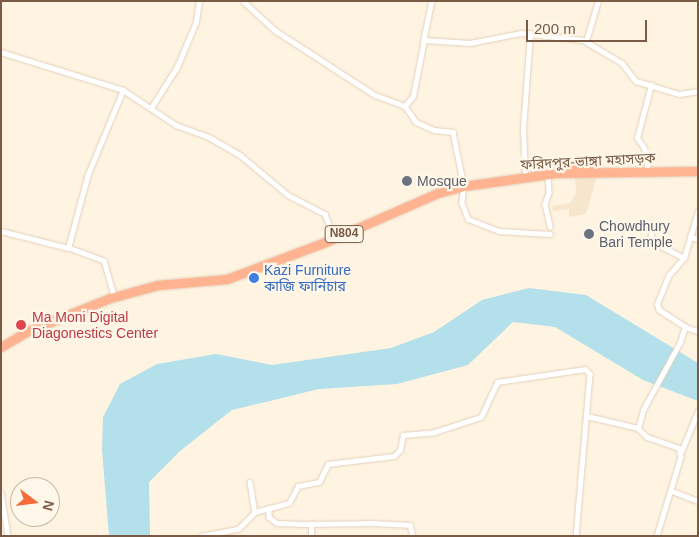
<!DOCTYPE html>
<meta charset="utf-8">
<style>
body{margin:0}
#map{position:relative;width:699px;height:537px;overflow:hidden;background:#fef4e1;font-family:Arial,"Noto Sans Bengali",sans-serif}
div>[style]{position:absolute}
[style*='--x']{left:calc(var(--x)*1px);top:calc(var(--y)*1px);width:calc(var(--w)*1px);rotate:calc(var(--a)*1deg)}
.residential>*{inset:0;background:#f7e6ce}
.water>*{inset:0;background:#b3e0ea}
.roads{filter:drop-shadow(0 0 1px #e4d0bc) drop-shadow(0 0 1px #e4d0bc)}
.street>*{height:4.5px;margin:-2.25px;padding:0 2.25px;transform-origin:2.25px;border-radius:2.25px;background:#fff}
.highway>*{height:9px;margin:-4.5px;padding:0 4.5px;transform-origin:4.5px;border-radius:4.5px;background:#ffb391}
.dots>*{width:14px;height:14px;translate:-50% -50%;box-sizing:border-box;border:2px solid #fff7e9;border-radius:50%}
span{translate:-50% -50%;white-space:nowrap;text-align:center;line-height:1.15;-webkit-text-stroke:4.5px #fff7e9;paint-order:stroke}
.shield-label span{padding:1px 4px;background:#fff7e9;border:1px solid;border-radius:4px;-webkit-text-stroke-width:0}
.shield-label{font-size:12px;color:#785a45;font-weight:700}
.street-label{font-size:14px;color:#785a45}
.worship-label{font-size:14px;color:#5b616d}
.left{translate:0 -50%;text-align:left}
.shop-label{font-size:14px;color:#366cbe}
.health-label{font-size:14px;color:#be3a42}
.frame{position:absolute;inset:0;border:2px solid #785a45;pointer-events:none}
.north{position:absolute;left:10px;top:477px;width:50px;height:50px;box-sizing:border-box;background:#fff7e9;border:1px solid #c9b8a7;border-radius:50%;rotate:105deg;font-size:14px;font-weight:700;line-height:20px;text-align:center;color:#785a45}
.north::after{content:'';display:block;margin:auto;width:18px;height:22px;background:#f56b39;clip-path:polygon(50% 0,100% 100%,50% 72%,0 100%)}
.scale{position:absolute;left:526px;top:20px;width:121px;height:22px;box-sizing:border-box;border:2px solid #785a45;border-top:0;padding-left:6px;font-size:15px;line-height:18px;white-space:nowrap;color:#785a45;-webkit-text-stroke:4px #fff7e9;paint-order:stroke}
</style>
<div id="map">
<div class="residential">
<div style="clip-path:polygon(597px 176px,586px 214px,569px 217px,569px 209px,553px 211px,552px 206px,570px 203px,576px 194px,575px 178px)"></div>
</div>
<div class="water">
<div style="clip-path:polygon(529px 288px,586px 295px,698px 363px,698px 401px,643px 380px,555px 327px,513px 322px,468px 365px,397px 384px,319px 389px,232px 410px,180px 451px,149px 482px,150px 536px,109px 536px,102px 450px,103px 417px,120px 384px,157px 364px,216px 354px,272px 365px,391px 348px,434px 332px,482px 300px)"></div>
</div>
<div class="roads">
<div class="street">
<div style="--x:243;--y:1;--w:45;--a:42.3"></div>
<div style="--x:276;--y:31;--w:118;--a:32.9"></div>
<div style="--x:375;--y:95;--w:32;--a:20"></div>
<div style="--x:405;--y:106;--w:19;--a:55"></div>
<div style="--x:416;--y:122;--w:20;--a:24"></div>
<div style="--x:434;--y:130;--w:19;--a:6"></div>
<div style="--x:453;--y:132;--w:55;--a:78.5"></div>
<div style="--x:464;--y:186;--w:17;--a:97"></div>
<div style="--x:462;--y:203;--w:17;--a:69"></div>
<div style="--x:468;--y:219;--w:33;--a:21"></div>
<div style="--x:499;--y:231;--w:51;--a:3.4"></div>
<div style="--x:432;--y:1;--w:40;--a:102"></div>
<div style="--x:424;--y:40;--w:46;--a:3.7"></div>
<div style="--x:470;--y:43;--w:52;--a:-11.1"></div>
<div style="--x:521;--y:33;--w:62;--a:6.4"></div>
<div style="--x:583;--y:40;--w:45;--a:30.5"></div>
<div style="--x:622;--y:63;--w:23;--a:52"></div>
<div style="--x:636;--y:81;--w:45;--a:16.8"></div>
<div style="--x:679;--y:94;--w:19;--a:-9"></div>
<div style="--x:586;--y:41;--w:42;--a:-73.3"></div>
<div style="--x:1;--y:52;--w:128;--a:17.3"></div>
<div style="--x:405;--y:106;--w:13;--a:-51"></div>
<div style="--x:413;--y:96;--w:57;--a:-78.9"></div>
<div style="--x:151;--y:108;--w:49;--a:-57.6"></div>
<div style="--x:177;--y:67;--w:49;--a:-67.1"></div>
<div style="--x:196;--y:22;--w:21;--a:-82"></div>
<div style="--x:648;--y:171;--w:23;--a:-100"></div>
<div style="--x:644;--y:148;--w:12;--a:-125"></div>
<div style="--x:637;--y:138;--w:55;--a:-75.2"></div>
<div style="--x:548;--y:174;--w:19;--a:87"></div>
<div style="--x:549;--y:193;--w:12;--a:110"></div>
<div style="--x:545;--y:204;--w:23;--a:77"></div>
<div style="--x:525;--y:177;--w:48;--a:-92.4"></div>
<div style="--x:523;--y:129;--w:96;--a:-85.8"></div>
<div style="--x:652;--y:224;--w:17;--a:93"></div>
<div style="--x:651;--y:241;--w:37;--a:27"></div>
<div style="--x:1;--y:231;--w:69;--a:14.2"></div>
<div style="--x:690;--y:237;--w:8;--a:14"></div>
<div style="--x:114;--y:297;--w:37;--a:-106"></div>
<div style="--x:104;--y:261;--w:38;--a:-160"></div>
<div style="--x:68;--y:248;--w:77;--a:-74.9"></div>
<div style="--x:88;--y:174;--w:91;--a:-67.4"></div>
<div style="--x:123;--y:90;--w:64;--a:33.4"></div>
<div style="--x:176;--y:125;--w:35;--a:20"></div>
<div style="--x:209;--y:137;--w:36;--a:30"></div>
<div style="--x:240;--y:155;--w:62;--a:39.8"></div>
<div style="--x:288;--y:195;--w:42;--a:27.2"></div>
<div style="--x:325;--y:214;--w:26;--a:69"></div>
<div style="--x:685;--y:327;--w:14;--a:17"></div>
<div style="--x:587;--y:416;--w:52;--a:13.2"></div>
<div style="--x:638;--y:428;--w:13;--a:45"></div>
<div style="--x:647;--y:437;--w:34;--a:19"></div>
<div style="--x:679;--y:448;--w:9;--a:77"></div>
<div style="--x:681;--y:457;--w:83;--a:106.9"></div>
<div style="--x:638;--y:428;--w:19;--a:-74"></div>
<div style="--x:643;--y:410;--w:77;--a:-61.4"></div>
<div style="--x:680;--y:342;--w:16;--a:-72"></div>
<div style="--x:685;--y:327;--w:31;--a:-147"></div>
<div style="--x:659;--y:310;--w:6;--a:-108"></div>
<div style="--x:657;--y:304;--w:31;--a:-68"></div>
<div style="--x:669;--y:275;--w:23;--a:-49"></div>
<div style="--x:684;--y:258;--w:49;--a:-73.4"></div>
<div style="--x:681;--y:452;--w:44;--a:-67.5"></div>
<div style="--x:250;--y:482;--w:30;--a:81"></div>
<div style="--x:672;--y:491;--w:28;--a:21"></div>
<div style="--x:1;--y:492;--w:45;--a:81"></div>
<div style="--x:269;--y:508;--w:9;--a:90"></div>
<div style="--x:269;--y:517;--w:10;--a:37"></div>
<div style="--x:277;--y:523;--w:34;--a:2"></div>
<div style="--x:201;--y:536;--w:38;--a:-11"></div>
<div style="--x:238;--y:529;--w:24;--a:-45"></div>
<div style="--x:255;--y:512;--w:35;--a:-15"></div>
<div style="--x:289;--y:503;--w:19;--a:-62"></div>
<div style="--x:298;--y:486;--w:21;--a:-11"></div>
<div style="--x:319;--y:482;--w:20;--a:-63"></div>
<div style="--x:328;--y:464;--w:66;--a:-6.9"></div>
<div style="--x:394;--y:456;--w:8;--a:-45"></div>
<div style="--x:400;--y:450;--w:15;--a:-79"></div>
<div style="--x:403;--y:435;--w:32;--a:-5"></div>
<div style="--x:435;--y:432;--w:48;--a:-18.1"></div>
<div style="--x:481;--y:417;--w:38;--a:-65"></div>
<div style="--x:497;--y:382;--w:89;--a:-8.4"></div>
<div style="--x:585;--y:369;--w:7;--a:45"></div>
<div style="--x:590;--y:374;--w:163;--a:94.9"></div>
<div style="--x:311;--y:536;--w:12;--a:-90"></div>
<div style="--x:311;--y:524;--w:62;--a:-0.9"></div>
<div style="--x:373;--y:523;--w:37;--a:3"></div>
<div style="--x:410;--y:525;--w:11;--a:75"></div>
</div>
<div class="highway">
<div style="--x:568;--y:167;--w:29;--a:0"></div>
<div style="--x:1;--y:347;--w:31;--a:-31"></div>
<div style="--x:28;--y:331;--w:88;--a:-21.9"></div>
<div style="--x:110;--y:298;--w:50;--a:-15.2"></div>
<div style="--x:158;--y:285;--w:69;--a:-5"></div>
<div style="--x:227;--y:279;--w:108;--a:-20.6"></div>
<div style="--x:328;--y:241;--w:120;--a:-23.6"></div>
<div style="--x:438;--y:193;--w:27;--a:-15"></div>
<div style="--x:464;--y:186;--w:93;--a:-8"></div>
<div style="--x:556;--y:173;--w:142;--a:-0.8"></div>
</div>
</div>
<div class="dots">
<div style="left:407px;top:181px;background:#6b7280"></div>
<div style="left:589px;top:234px;background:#6b7280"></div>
<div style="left:254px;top:278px;background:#3f7fe0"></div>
<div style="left:21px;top:325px;background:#e0444e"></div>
</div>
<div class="shield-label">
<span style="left:344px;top:234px">N804</span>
</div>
<div class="street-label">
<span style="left:588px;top:161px;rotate:-3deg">ফরিদপুর-ভাঙ্গা মহাসড়ক</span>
</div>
<div class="worship-label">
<span class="left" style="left:417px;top:181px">Mosque</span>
<span class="left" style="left:599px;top:234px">Chowdhury<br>Bari Temple</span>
</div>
<div class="shop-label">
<span class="left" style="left:264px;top:278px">Kazi Furniture<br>কাজি ফার্নিচার</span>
</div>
<div class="health-label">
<span class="left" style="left:32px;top:325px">Ma Moni Digital<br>Diagonestics Center</span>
</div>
<div class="frame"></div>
<div class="north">N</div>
<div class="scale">200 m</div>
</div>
